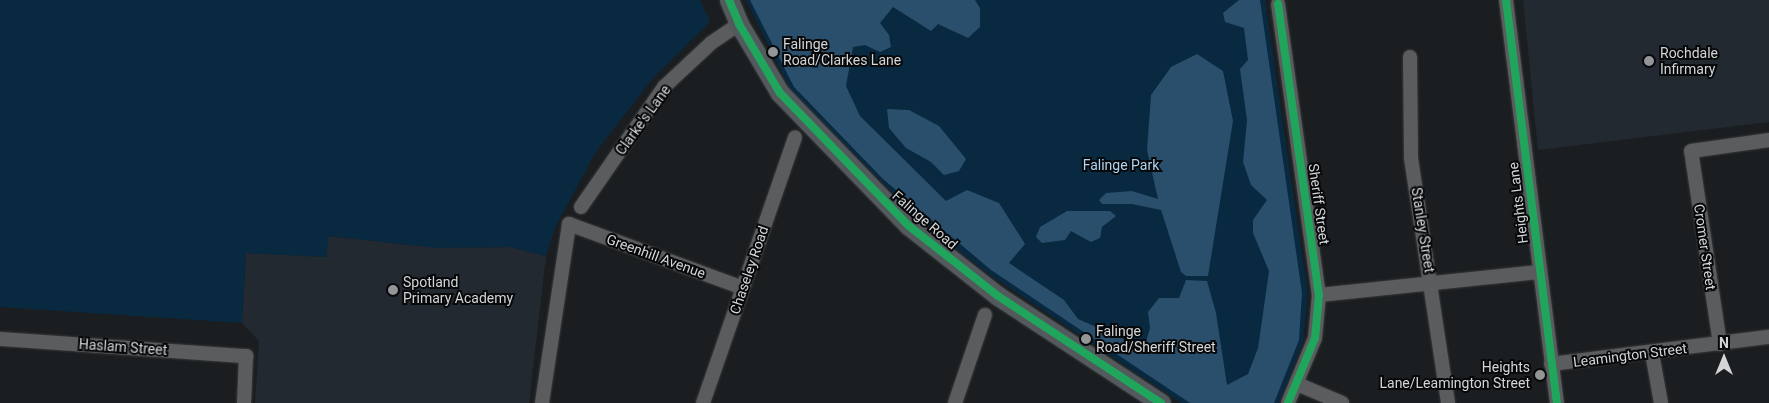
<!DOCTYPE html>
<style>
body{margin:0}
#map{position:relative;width:1769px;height:403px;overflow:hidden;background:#1b1e20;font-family:Roboto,sans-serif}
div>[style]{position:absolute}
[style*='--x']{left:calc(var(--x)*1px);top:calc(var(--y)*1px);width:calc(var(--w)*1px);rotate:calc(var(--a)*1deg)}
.built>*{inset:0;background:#222930}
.green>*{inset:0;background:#082940}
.forest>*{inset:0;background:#2a4f6c}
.roads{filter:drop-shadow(0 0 1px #37393a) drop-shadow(0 0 1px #37393a)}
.minor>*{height:14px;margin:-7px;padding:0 7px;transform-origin:7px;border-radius:7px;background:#5b5c5d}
.secondary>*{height:19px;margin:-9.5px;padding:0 9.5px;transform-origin:9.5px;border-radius:9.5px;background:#53595c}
.cycleway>*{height:8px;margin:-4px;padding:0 4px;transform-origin:4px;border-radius:4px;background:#20a55d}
.dots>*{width:14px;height:14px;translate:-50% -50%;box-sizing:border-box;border:2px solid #070809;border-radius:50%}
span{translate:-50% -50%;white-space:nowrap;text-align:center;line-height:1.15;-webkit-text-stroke:4px #070809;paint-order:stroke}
.poi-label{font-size:14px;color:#d3d5d7}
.left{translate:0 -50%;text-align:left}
.right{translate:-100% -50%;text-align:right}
.street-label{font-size:14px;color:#d3d5d7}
.park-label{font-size:14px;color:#add4f5}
.north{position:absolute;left:1699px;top:333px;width:50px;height:50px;-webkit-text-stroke:4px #070809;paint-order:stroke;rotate:0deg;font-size:14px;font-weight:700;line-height:20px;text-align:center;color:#d3d5d7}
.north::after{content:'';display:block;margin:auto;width:18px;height:22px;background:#d3d5d7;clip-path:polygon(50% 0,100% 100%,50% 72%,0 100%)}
</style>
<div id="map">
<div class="built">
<div style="clip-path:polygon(1523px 0,1769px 0,1769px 122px,1538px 150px)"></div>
<div style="clip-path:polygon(328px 236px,437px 248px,510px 247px,546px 256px,529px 403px,255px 403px,259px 341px,242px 323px,246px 253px,326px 257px)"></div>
</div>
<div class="green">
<div style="clip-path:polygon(0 0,700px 0,710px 22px,654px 77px,595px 153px,555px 228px,546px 256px,510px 247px,437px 248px,329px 236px,326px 257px,246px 253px,242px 323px,0 307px)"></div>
<div style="clip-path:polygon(746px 0,1265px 0,1308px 294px,1303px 342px,1279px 403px,1181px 403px,990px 275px,923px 224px,790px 89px)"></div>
</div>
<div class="forest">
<div style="clip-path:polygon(750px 0,975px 0,980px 8px,980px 27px,968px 38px,938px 24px,931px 31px,893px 7px,880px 23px,889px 35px,891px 47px,880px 52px,865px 45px,853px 47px,846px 86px,860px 116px,946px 201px,967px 190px,999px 203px,1025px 244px,1009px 263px,1064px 300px,1078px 319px,1144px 348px,1150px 328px,1148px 312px,1159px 298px,1179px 298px,1186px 280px,1207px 281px,1216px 313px,1227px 385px,1248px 374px,1258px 348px,1269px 271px,1253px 233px,1253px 220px,1267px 200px,1251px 185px,1243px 162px,1247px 120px,1240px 69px,1248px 60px,1244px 28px,1225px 22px,1223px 13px,1239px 0,1260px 0,1302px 293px,1299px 340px,1274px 403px,1190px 403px,991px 270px,883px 179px,794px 87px)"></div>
<div style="clip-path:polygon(1197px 54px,1223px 71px,1233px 121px,1208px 276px,1186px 276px,1181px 272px,1161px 210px,1132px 204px,1102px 204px,1099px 200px,1106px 193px,1132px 191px,1158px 199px,1147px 150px,1151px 95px,1171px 67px)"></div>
<div style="clip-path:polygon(887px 109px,909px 110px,939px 126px,966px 159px,959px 171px,944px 175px,931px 162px,906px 148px,889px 128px)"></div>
<div style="clip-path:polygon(1067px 211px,1110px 211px,1116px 216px,1102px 227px,1100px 238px,1091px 242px,1071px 231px,1065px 240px,1042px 243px,1036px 237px,1040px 227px)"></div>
</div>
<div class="roads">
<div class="minor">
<div style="--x:1506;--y:0;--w:406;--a:82.8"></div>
<div style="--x:1278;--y:4;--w:294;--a:82"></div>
<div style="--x:1319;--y:295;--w:43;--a:95.3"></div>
<div style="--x:1315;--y:338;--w:70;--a:112.6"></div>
<div style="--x:1410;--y:57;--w:101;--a:89.4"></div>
<div style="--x:1411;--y:158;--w:248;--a:81.4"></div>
<div style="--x:581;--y:207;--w:146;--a:-55.3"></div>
<div style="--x:664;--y:87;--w:64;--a:-43.1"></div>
<div style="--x:711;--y:43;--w:34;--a:-34"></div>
<div style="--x:1319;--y:295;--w:221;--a:-6"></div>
<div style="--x:0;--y:339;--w:247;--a:4"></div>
<div style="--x:246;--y:356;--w:47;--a:92.4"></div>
<div style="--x:1720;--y:344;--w:195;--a:-98.5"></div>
<div style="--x:1691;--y:151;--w:79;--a:-8"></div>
<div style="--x:1652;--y:353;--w:51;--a:79.8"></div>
<div style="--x:1551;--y:364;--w:220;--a:-7.1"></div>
<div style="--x:1297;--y:384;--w:49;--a:22.9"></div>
<div style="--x:542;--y:403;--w:181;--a:-81.4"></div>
<div style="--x:569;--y:224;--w:185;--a:20.2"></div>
<div style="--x:703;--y:403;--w:281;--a:-70.9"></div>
<div style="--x:955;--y:403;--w:93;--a:-71.2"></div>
</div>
<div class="secondary">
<div style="--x:729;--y:0;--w:26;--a:67"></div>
<div style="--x:739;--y:24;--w:80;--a:59.3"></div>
<div style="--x:780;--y:93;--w:185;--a:45.9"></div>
<div style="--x:909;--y:226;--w:113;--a:38.2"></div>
<div style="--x:998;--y:296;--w:195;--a:33.3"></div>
</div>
</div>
<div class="cycleway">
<div style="--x:729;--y:0;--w:26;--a:67"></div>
<div style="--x:739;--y:24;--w:80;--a:59.3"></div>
<div style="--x:780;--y:93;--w:185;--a:45.9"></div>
<div style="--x:909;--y:226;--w:113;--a:38.2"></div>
<div style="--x:998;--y:296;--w:195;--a:33.3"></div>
<div style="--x:1506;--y:0;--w:406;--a:82.8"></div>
<div style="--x:1278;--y:4;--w:294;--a:82"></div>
<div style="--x:1319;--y:295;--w:43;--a:95.3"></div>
<div style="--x:1315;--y:338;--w:70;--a:112.6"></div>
</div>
<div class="dots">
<div style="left:773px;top:52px;background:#939597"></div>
<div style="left:1649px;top:61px;background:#939597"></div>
<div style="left:393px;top:290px;background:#939597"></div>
<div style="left:1086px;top:339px;background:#939597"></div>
<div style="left:1540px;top:375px;background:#939597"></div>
</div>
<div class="poi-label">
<span class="left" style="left:783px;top:52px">Falinge<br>Road/Clarkes Lane</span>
<span class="left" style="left:1660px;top:61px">Rochdale<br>Infirmary</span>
<span class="left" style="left:403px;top:290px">Spotland<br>Primary Academy</span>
<span class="left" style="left:1096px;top:339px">Falinge<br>Road/Sheriff Street</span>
<span class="right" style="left:1530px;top:375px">Heights<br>Lane/Leamington Street</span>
</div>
<div class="street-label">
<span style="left:643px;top:120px;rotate:-54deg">Clarke's Lane</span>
<span style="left:1518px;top:203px;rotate:-97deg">Heights Lane</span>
<span style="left:1319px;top:204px;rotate:82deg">Sheriff Street</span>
<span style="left:925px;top:220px;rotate:41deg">Falinge Road</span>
<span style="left:1423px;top:230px;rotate:81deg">Stanley Street</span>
<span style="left:1705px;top:247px;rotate:82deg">Cromer Street</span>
<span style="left:656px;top:256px;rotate:20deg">Greenhill Avenue</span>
<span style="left:749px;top:270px;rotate:-71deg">Chaseley Road</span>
<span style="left:123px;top:347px;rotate:4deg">Haslam Street</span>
<span style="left:1630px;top:355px;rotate:-7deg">Leamington Street</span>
</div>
<div class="park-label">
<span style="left:1121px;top:165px">Falinge Park</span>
</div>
<div class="north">N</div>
</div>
